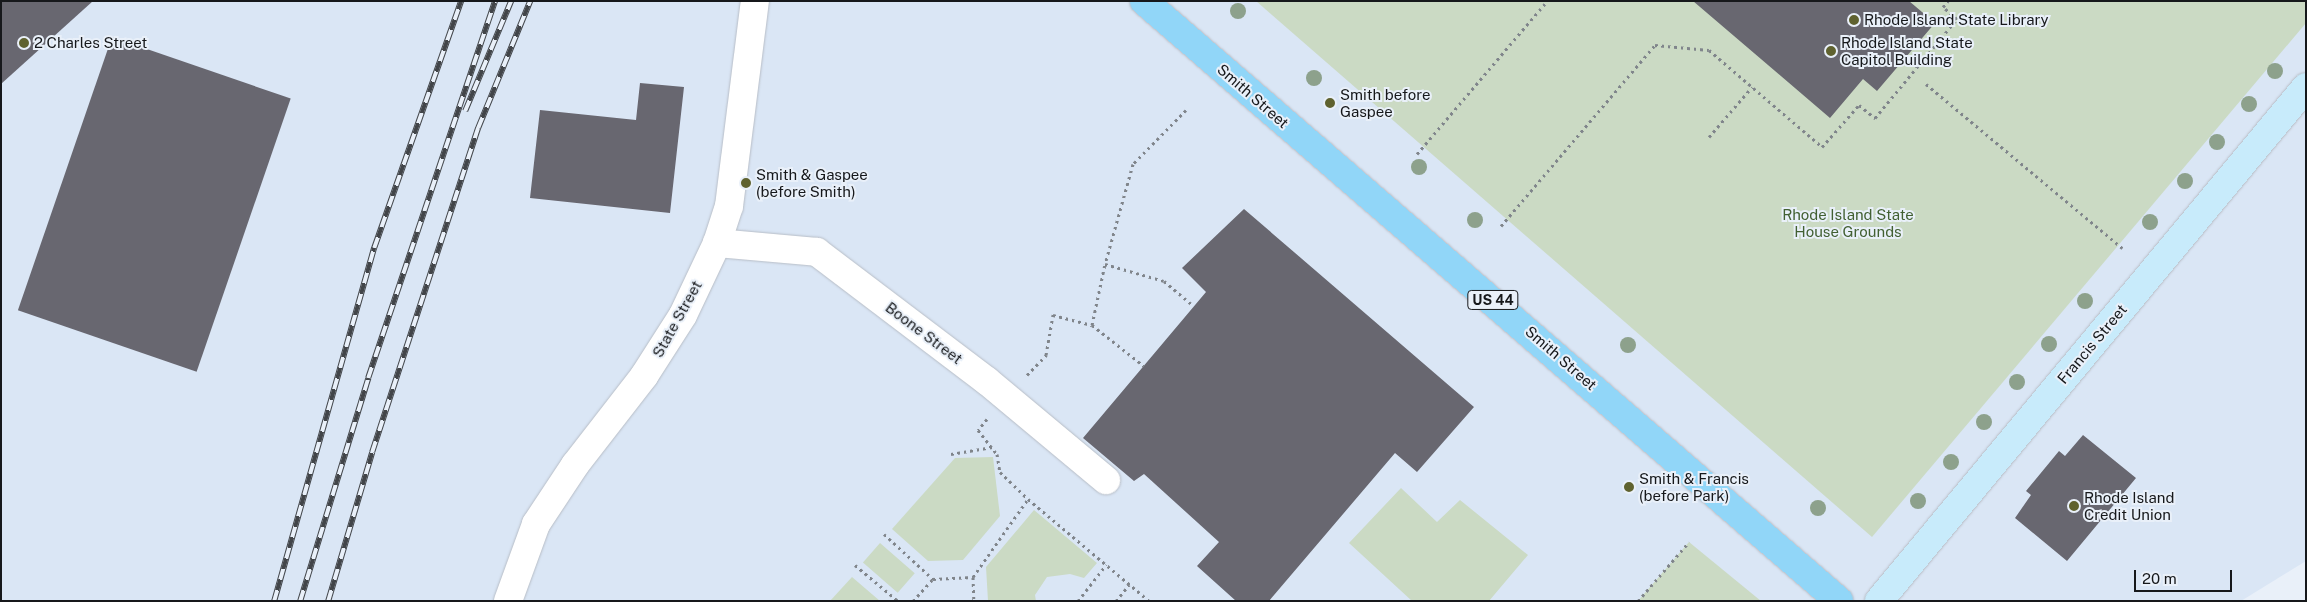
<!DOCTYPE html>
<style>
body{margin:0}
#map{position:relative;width:2307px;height:602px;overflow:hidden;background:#e9f0f9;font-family:"Public Sans",sans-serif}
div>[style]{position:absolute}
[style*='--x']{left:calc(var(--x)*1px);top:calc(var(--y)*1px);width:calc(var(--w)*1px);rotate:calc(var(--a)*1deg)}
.built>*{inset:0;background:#dae6f5}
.green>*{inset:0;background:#cbdac4;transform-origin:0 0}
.building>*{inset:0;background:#686770;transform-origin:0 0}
.path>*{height:3px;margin-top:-1.5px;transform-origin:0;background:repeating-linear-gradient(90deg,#80858b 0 2.5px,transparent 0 6.5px)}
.roads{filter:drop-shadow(0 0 1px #b7bdc6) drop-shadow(0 0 1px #b7bdc6)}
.minor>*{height:28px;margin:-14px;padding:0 14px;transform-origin:14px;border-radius:14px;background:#fff}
.tertiary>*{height:28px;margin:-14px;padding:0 14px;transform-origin:14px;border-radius:14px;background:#fff}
.secondary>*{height:28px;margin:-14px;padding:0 14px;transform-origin:14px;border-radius:14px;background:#c8ebfb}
.primary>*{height:28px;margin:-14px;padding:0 14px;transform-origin:14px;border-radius:14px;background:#91d6f8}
.rail>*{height:5.5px;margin-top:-2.75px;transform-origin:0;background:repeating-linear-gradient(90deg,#e9f0f9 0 11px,#424549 0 22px);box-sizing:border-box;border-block:1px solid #424549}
.trees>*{width:16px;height:16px;margin:-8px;border-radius:50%;background:#8da18c}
.dots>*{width:14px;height:14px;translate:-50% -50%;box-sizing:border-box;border:2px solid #e9f0f9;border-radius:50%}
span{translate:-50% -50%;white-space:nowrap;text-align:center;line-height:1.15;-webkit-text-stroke:4px #e9f0f9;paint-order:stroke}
.shield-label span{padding:1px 4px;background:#e9f0f9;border:1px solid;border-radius:4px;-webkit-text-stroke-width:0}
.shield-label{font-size:14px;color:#16181b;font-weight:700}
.poi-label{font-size:15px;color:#16181b}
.left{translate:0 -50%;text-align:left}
.street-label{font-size:15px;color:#16181b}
.park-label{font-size:15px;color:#426032}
.frame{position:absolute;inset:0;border:2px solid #16181b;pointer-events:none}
.scale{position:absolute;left:2134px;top:570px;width:98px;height:22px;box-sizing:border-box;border:2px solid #16181b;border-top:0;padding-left:6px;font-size:15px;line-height:18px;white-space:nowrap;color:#16181b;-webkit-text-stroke:4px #e9f0f9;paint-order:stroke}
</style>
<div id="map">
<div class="built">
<div style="clip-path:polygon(1px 1px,2306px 1px,2306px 561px,2241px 601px,1px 601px)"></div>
</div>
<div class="green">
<div style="clip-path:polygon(1256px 1px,2306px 1px,2306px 23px,1872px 537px)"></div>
<div style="clip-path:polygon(993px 457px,1000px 516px,963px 560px,928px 561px,892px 529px,955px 458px)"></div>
<div style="clip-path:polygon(1401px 488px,1437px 522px,1460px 500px,1528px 555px,1489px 601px,1412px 601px,1349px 543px)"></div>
<div style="clip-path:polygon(1034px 510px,1097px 563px,1084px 578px,1070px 574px,1047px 577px,1035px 595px,1036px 601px,988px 601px,986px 567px)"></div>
<div style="clip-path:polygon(1689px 542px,1761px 601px,1638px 601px)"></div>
<div style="left:880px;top:543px;width:46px;height:26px;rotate:41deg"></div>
<div style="clip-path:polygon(852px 577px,880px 601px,830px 601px)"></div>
</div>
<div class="building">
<div style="clip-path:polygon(1px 1px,93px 1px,1px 84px)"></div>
<div style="clip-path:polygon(1693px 1px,1909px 1px,1935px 23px,1877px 91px,1863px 79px,1830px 118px)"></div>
<div style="left:112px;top:37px;width:189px;height:289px;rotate:19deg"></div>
<div style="clip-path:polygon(640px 83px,684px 87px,670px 213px,530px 198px,540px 110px,636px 120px)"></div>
<div style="clip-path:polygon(1244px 209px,1474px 407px,1417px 472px,1395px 453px,1269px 601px,1236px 601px,1197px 566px,1219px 542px,1144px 474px,1134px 481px,1083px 438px,1206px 292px,1182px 268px)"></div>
<div style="clip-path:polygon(2083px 435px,2136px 478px,2067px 561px,2015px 518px,2031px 495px,2026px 491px,2059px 451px,2065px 456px)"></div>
</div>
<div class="path">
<div style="--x:1926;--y:84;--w:256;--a:39.9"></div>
<div style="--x:1186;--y:110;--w:76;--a:134.5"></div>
<div style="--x:1133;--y:164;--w:104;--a:105.6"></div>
<div style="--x:1105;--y:264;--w:61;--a:16.1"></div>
<div style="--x:1164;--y:281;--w:39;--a:40"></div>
<div style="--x:1709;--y:137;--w:66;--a:-49.3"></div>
<div style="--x:1417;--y:154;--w:201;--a:-49.6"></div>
<div style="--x:1501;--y:226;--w:238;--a:-49.6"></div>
<div style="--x:1655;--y:45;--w:54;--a:5.3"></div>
<div style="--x:1709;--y:50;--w:149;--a:40.6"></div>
<div style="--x:1822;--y:147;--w:56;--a:-48.6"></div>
<div style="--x:1859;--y:105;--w:21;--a:39"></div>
<div style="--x:1875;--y:118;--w:129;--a:-50.4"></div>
<div style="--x:1957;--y:19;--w:18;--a:-139"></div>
<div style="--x:1943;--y:7;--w:8;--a:-50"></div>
<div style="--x:1092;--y:325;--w:62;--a:-78"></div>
<div style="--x:1027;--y:375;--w:28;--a:-46"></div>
<div style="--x:1046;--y:355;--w:41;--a:-80.1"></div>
<div style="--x:1053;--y:315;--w:40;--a:14.4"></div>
<div style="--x:1092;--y:325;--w:66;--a:38.3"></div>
<div style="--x:987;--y:419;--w:14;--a:129"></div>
<div style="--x:978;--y:430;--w:31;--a:52"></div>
<div style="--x:997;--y:454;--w:18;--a:81"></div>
<div style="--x:1000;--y:472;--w:39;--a:44"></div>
<div style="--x:951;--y:454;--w:42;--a:-9.7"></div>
<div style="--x:884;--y:534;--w:67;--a:42.6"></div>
<div style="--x:933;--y:579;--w:40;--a:-2.9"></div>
<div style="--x:973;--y:577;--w:24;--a:88"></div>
<div style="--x:855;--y:565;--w:56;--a:39.9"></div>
<div style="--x:973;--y:577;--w:95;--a:-54.8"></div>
<div style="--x:1028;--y:499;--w:158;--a:40.1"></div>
<div style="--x:913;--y:601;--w:30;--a:-48"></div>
<div style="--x:1078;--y:601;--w:46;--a:-52.1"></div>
<div style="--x:1116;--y:601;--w:21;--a:-51"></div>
<div style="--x:1638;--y:601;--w:78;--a:-49.2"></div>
</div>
<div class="roads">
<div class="minor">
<div style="--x:717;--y:243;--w:100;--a:5.1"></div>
<div style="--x:817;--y:252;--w:213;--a:37.2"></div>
<div style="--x:987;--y:381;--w:155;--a:39.8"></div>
</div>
<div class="tertiary">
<div style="--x:508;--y:601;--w:82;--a:-70"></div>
<div style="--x:536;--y:524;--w:71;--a:-56.5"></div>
<div style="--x:575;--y:465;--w:113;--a:-52.2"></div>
<div style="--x:644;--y:376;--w:72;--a:-57.4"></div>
<div style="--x:683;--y:315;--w:80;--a:-64.7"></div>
<div style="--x:717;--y:243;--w:39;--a:-72"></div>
<div style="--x:729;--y:206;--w:207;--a:-82.8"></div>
</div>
<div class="secondary">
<div style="--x:1879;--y:601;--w:668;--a:-50.28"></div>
</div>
<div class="primary">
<div style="--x:1144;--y:1;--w:918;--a:40.8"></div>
</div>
</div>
<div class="rail">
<div style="--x:465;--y:111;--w:119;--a:-67.3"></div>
<div style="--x:274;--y:601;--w:367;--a:-74.2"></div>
<div style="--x:374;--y:248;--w:262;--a:-70.6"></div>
<div style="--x:300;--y:601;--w:233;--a:-73"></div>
<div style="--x:368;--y:378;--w:398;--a:-71.4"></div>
<div style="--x:328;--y:601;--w:155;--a:-73.5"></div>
<div style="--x:372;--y:452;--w:341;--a:-71.9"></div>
<div style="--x:478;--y:128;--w:137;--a:-67.7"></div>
</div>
<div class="trees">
<div style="left:1238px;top:11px"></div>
<div style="left:2275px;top:71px"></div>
<div style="left:1314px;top:78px"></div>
<div style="left:2249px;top:104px"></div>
<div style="left:2217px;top:142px"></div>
<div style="left:1419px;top:167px"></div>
<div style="left:2185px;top:181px"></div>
<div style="left:1475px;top:220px"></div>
<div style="left:2150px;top:222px"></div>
<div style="left:2085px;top:301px"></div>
<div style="left:2049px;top:344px"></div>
<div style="left:1628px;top:345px"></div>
<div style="left:2017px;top:382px"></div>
<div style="left:1984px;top:422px"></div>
<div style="left:1951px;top:462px"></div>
<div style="left:1918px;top:501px"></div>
<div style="left:1818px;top:508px"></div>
</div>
<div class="dots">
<div style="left:1854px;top:20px;background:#5f622f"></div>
<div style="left:24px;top:43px;background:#5f622f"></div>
<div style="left:1831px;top:51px;background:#5f622f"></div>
<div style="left:1330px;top:103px;background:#5f622f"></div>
<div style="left:746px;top:183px;background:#5f622f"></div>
<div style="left:1629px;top:487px;background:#5f622f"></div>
<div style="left:2074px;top:506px;background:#5f622f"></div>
</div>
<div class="shield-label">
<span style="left:1493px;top:300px">US 44</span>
</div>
<div class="poi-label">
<span class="left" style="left:1864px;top:20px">Rhode Island State Library</span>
<span class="left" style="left:1841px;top:51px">Rhode Island State<br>Capitol Building</span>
<span class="left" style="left:34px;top:43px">2 Charles Street</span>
<span class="left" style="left:1340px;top:103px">Smith before<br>Gaspee</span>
<span class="left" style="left:756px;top:183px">Smith &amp; Gaspee<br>(before Smith)</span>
<span class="left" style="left:1639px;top:487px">Smith &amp; Francis<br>(before Park)</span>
<span class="left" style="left:2084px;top:506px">Rhode Island<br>Credit Union</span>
</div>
<div class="street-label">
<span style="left:1253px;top:96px;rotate:41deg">Smith Street</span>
<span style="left:677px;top:319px;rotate:-61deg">State Street</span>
<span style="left:924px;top:333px;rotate:37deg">Boone Street</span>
<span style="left:2092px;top:344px;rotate:-50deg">Francis Street</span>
<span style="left:1561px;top:358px;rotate:41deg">Smith Street</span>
</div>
<div class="park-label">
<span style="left:1848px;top:223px">Rhode Island State<br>House Grounds</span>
</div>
<div class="frame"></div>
<div class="scale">20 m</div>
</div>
